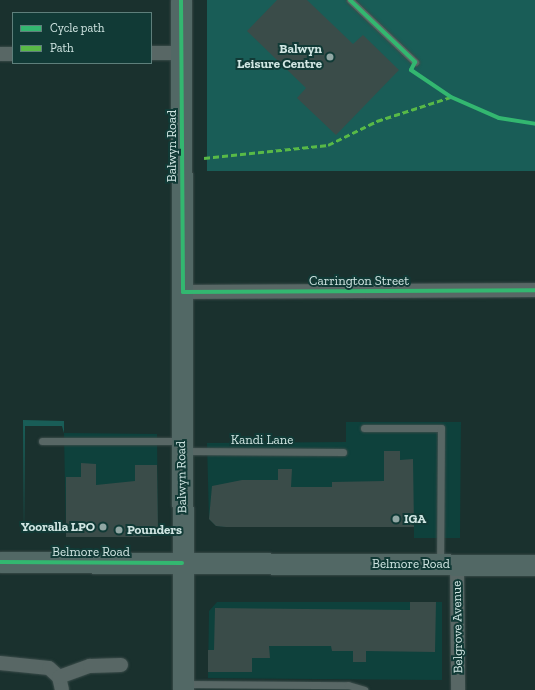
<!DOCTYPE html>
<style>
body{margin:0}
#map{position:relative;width:535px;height:690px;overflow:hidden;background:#1a312e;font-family:"Zilla Slab",serif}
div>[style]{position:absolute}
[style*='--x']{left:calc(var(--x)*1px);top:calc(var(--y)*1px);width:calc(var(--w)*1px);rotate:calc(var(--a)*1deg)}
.built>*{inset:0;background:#0e413c}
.green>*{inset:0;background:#195d57;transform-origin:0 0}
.building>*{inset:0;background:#3a4c49}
.roads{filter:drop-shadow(0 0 1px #3c4d4b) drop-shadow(0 0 1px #3c4d4b)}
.service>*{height:7px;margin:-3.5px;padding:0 3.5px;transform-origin:3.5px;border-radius:3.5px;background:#586765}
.minor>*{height:14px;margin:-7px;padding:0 7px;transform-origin:7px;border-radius:7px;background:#586765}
.primary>*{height:21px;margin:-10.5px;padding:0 10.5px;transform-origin:10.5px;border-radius:10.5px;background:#526865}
.quiet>*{height:3px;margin-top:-1.5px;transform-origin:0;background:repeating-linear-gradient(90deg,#58b947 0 6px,transparent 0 9px)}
.cycleway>*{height:4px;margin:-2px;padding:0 2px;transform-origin:2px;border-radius:2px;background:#33b770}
.dots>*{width:11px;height:11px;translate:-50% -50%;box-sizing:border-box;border:2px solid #113a36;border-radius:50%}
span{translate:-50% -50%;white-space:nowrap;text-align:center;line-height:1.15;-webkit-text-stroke:4px #113a36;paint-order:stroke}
.poi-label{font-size:13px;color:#d1e6e3;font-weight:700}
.right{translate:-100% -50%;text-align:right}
.left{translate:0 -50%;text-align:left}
.street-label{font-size:13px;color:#d1e6e3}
.legend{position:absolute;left:12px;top:12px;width:140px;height:52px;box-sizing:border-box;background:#113a36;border:1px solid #5e7f7b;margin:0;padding:5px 7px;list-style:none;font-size:12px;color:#d1e6e3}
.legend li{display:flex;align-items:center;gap:8px;height:20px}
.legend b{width:20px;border:1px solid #5e7f7b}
</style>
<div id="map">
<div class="built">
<div style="clip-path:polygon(346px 422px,461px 422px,460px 538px,414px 538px,414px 527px,226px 527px,216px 526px,209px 519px,207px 443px,346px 442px)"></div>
<div style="clip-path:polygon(64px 433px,157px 434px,158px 530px,150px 537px,66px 537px)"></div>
<div style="clip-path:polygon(217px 602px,442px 602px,442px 680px,208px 678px,209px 611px)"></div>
</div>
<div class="green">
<div style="left:207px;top:0;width:328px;height:171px"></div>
<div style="clip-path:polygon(23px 420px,64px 421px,64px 433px,62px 426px,25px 426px,24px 538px)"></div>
</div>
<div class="building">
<div style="clip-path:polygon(277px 0,307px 0,353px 44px,363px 35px,399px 70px,336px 135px,297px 98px,306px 88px,247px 31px)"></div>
<div style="clip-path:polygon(384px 451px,400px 451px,400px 460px,413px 459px,414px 527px,226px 527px,216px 526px,209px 519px,212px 486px,242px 480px,278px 480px,278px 469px,292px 469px,291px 487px,332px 487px,332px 482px,384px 481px)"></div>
<div style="clip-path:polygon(81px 463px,96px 464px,96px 485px,135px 481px,135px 465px,157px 465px,158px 530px,150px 537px,66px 537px,66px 477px,81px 477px)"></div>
<div style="clip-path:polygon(410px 602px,436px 602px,435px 652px,366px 651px,366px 662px,353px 662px,353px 651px,332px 651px,331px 646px,269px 646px,270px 658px,252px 658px,252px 672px,208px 672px,208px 650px,214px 650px,215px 608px,410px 610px)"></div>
</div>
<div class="roads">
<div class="service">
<div style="--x:350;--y:0;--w:90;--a:43.6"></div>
<div style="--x:364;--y:428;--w:77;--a:0"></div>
<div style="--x:441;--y:428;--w:134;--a:90.4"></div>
<div style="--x:42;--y:441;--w:138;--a:0"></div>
<div style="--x:183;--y:451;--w:160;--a:0.4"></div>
<div style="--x:185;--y:684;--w:163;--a:0.4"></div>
<div style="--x:348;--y:685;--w:17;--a:17"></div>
</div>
<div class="minor">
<div style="--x:151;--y:53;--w:30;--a:0"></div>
<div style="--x:0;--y:54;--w:13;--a:0"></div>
<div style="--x:183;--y:292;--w:352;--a:-0.3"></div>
<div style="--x:457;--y:565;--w:125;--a:89.5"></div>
<div style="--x:0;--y:663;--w:49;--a:5.8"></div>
<div style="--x:49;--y:668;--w:13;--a:42"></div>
<div style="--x:59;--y:677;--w:13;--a:77"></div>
<div style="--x:59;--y:677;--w:33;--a:-20"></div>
<div style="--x:90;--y:666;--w:31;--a:-2"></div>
</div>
<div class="primary">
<div style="--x:181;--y:0;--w:690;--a:89.83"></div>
<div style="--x:0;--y:562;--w:535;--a:0.32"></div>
</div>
</div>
<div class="quiet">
<div style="--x:204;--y:158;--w:125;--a:-6"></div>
<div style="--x:328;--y:145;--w:55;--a:-26.1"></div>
<div style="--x:377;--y:121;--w:78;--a:-18"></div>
</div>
<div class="cycleway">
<div style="--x:181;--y:0;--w:292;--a:89.6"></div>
<div style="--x:183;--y:292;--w:352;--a:-0.3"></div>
<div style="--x:350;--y:0;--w:90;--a:43.6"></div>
<div style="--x:415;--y:62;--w:9;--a:117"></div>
<div style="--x:411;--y:70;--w:48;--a:34"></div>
<div style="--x:451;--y:97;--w:52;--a:23.6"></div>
<div style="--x:499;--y:118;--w:36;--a:9"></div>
<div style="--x:0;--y:562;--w:182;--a:0.3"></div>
</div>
<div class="dots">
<div style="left:330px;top:57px;background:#91a7a4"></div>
<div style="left:396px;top:519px;background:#91a7a4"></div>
<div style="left:103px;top:527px;background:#91a7a4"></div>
<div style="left:119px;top:530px;background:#91a7a4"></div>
</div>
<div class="poi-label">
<span class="right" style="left:322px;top:57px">Balwyn<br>Leisure Centre</span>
<span class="left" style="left:404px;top:519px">IGA</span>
<span class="right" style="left:95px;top:527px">Yooralla LPO</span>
<span class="left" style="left:127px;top:530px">Pounders</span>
</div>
<div class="street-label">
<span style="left:172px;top:146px;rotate:-90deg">Balwyn Road</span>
<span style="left:359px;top:281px">Carrington Street</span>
<span style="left:262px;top:440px">Kandi Lane</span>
<span style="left:182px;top:477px;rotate:-91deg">Balwyn Road</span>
<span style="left:91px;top:552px">Belmore Road</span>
<span style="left:411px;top:564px">Belmore Road</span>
<span style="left:458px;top:627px;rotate:-91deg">Belgrove Avenue</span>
</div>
<ul class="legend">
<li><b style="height:5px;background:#33b770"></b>Cycle path</li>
<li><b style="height:5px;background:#58b947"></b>Path</li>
</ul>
</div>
